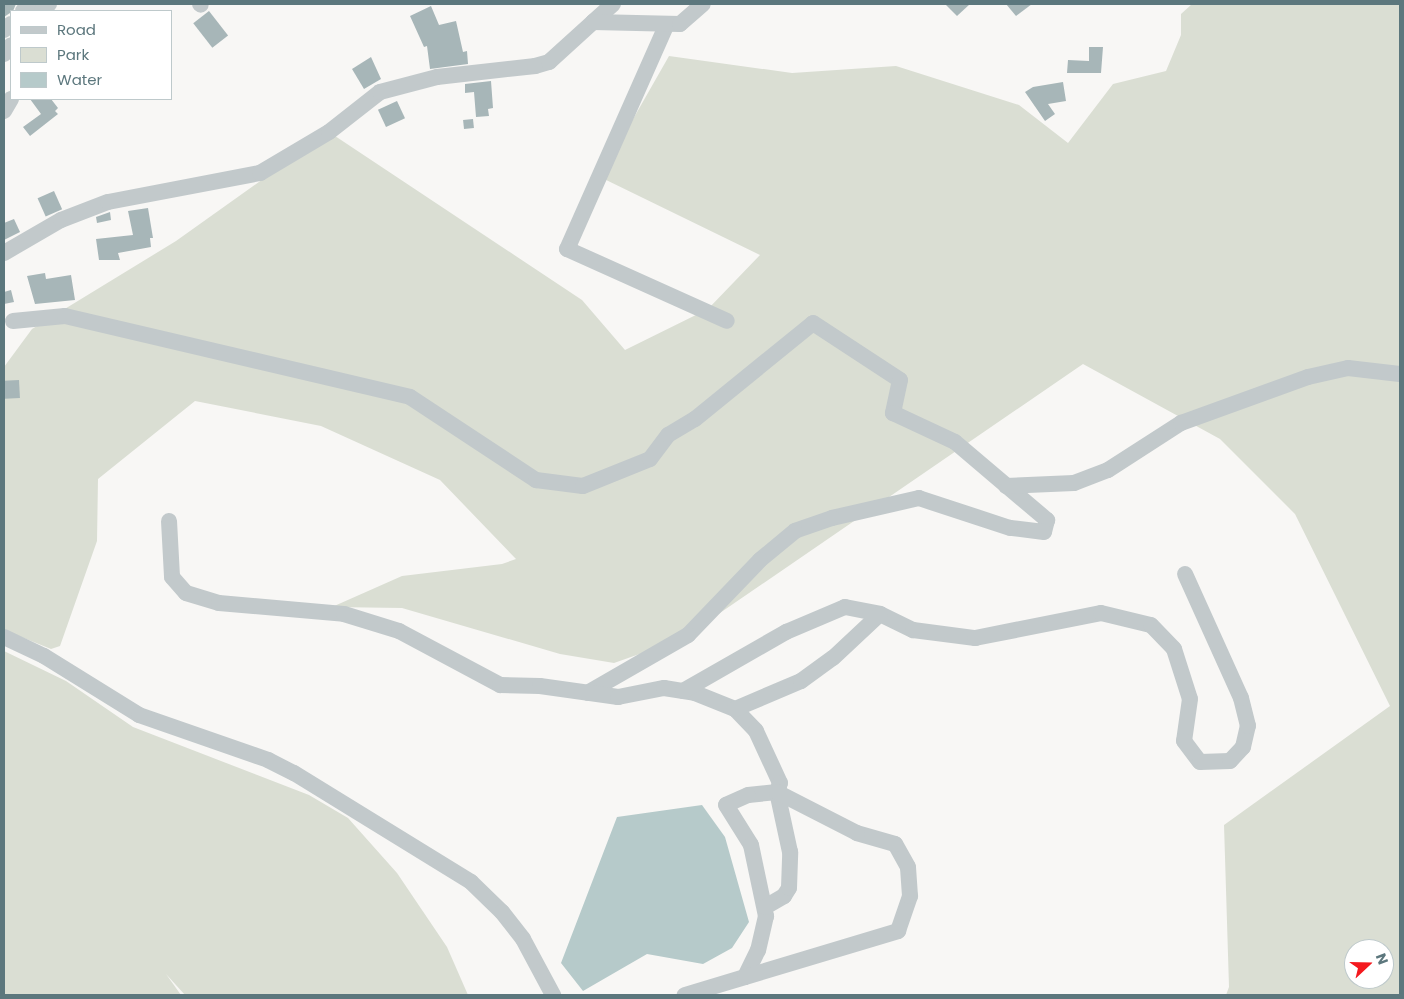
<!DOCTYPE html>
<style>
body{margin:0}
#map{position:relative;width:1404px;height:999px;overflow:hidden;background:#f8f7f5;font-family:Poppins,sans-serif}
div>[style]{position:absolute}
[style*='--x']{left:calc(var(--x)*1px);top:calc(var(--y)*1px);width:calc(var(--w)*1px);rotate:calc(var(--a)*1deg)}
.green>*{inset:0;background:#daded3}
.water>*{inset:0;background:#b6caca}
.building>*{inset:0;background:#a7b6b8;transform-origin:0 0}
.minor>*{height:16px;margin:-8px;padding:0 8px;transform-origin:8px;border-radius:8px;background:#c2c9cb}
span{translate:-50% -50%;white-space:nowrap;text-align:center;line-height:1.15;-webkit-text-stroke:5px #fff;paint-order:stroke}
.frame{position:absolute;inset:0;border:5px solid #5c777d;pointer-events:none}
.legend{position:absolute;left:10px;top:10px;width:162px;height:90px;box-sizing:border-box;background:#fff;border:1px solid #bec9cb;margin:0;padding:6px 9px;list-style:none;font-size:15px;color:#5c777d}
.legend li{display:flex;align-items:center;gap:10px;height:25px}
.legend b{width:25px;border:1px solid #bec9cb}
.north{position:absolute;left:1344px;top:939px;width:50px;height:50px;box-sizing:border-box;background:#fff;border:1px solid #bec9cb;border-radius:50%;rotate:69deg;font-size:14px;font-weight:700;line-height:20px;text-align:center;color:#5c777d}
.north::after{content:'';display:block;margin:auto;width:18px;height:22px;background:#f4191e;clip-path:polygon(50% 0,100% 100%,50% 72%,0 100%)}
</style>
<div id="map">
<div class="green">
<div style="clip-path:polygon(evenodd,1192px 4px,1400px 4px,1400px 995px,1226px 995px,1229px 987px,1224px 825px,1390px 706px,1295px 514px,1220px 439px,1083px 364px,682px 639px,614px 663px,560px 654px,402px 608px,332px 607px,402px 576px,502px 564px,516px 559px,440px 480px,321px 426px,195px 401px,98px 479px,97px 541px,60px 646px,51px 649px,4px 630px,4px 367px,32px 329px,176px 241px,329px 132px,582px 300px,625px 350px,708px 309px,760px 255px,600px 177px,669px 56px,792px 73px,896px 66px,1019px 105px,1068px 143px,1113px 84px,1166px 71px,1181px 35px,1181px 14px,1192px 4px,1354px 949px,1384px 949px,1384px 979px,1354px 979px,1354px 949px)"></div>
<div style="clip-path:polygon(4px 651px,66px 681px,133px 727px,309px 795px,348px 818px,397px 873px,447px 947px,468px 995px,185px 995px,166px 974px,181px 995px,4px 995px)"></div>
</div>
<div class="water">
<div style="clip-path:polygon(702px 805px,725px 837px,749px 922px,732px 948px,703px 964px,647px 954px,583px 991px,561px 963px,617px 817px)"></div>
</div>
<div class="building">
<div style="clip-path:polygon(4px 4px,16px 4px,13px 11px,4px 17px)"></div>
<div style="clip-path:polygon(945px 4px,970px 4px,957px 16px)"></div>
<div style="clip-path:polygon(1006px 4px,1032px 4px,1016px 16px)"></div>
<div style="clip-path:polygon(431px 6px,439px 25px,456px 21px,463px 52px,467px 51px,468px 64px,430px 69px,427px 46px,424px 47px,410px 16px)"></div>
<div style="left:209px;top:11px;width:31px;height:20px;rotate:52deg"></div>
<div style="clip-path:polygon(1089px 47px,1103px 47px,1101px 73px,1067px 73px,1068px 60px,1089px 61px)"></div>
<div style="clip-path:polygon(371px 57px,381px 79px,364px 89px,352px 69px)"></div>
<div style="clip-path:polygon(491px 81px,493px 108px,488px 109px,489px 116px,476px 117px,474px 92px,465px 93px,465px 84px)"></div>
<div style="clip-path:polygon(1063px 82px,1066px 101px,1048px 104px,1055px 114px,1045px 121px,1025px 92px,1033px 87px)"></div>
<div style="clip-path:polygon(30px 99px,51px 99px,58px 108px,55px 111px,58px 114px,30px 136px,23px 127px,41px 114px)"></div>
<div style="left:397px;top:101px;width:19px;height:21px;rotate:65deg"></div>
<div style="left:473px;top:119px;width:9px;height:10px;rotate:84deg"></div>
<div style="left:54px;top:191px;width:20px;height:18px;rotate:66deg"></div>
<div style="clip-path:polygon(148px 208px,153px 238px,150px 238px,151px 247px,118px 253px,120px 260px,99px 260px,96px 239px,133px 235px,128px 211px)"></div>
<div style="clip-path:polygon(110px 212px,111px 220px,97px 223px,96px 217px)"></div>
<div style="clip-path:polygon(14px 219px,20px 232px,4px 240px,4px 223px)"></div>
<div style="clip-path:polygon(45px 273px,46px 279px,71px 275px,75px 300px,35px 304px,27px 276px)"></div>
<div style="clip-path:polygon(11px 290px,14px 302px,4px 304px,4px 292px)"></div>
<div style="left:19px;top:380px;width:18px;height:15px;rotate:87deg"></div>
</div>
<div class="minor">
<div style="--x:200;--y:4;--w:1;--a:45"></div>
<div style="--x:23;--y:11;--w:10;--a:-45"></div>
<div style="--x:42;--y:11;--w:10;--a:-45"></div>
<div style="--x:593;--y:22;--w:27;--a:-42"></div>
<div style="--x:666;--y:26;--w:244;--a:113.9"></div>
<div style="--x:567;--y:249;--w:175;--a:24.2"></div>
<div style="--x:4;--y:30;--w:9;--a:-41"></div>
<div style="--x:4;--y:54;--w:11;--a:-52"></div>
<div style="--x:4;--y:111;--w:14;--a:-60"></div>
<div style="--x:4;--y:253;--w:66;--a:-30.1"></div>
<div style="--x:61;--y:220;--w:50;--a:-21"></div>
<div style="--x:108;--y:202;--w:155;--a:-10.8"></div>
<div style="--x:260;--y:173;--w:80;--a:-30.7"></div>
<div style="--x:329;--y:132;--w:65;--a:-38.1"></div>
<div style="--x:380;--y:92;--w:59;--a:-14.7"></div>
<div style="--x:437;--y:77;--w:99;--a:-6.4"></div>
<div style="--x:535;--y:66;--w:15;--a:-16"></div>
<div style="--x:549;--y:62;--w:59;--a:-42.3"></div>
<div style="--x:593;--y:22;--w:87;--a:1.3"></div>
<div style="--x:680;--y:24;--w:30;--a:-41"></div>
<div style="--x:13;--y:321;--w:52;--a:-5.5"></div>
<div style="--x:65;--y:316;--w:354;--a:13.2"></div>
<div style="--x:410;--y:397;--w:151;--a:33.4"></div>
<div style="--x:536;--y:480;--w:47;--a:7.3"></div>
<div style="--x:583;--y:486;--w:72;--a:-21.9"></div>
<div style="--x:650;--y:459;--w:30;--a:-53"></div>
<div style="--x:668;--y:435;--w:31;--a:-31"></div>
<div style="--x:695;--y:419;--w:152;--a:-39.1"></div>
<div style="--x:813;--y:323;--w:104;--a:33.2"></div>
<div style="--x:900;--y:380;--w:34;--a:102"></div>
<div style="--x:893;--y:413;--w:68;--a:25.1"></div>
<div style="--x:955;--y:442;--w:121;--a:40.3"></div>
<div style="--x:1047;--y:520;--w:12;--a:104"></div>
<div style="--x:1044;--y:532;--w:34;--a:-173"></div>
<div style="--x:1010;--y:528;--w:96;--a:-161.8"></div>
<div style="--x:919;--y:498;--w:89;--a:167.1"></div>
<div style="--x:832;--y:518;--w:39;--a:161"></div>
<div style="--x:795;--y:531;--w:45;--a:140.4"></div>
<div style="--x:760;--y:560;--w:104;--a:133.8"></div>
<div style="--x:688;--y:635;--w:116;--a:150.1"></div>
<div style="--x:1006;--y:486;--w:68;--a:-2.5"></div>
<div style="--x:1074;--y:483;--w:36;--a:-21"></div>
<div style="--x:1108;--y:470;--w:87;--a:-32.8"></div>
<div style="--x:1181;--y:423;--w:135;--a:-19.9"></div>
<div style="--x:1308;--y:377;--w:41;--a:-12.7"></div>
<div style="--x:1348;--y:368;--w:52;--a:6.6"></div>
<div style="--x:169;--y:521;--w:56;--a:86.9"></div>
<div style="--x:172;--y:577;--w:21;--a:49"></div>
<div style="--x:186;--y:593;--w:34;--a:17"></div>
<div style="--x:219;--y:603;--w:125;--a:5"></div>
<div style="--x:344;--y:614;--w:58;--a:17.2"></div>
<div style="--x:399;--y:631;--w:115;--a:28.1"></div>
<div style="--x:500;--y:685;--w:40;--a:1.4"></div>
<div style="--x:540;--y:686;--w:79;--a:8"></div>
<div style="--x:618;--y:697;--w:47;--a:-11.1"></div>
<div style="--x:664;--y:688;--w:31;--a:9"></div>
<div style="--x:695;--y:693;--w:43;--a:21.8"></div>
<div style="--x:735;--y:709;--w:30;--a:46"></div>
<div style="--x:756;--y:731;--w:57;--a:65.2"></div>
<div style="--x:780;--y:783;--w:9;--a:108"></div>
<div style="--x:777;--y:792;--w:29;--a:174"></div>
<div style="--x:748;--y:795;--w:24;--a:156"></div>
<div style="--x:726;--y:805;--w:47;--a:58"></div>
<div style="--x:751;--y:845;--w:73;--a:78.1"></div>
<div style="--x:766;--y:916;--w:35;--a:103"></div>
<div style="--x:758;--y:950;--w:30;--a:116"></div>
<div style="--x:745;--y:977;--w:63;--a:163.3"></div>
<div style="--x:4;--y:637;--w:44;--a:25.4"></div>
<div style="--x:44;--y:656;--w:112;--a:31.8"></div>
<div style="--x:139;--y:715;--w:137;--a:19.2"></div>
<div style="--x:268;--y:760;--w:29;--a:27"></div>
<div style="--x:294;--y:773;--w:208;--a:31.6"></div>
<div style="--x:471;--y:882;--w:43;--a:44.1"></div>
<div style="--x:502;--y:912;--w:34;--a:52"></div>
<div style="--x:523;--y:939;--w:64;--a:61.8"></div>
<div style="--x:683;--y:691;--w:119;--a:-29.8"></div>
<div style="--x:786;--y:632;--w:64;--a:-23"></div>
<div style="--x:845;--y:607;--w:36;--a:11"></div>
<div style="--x:880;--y:614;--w:37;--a:26"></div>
<div style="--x:913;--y:630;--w:63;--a:7.4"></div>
<div style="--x:975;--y:638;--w:128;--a:-11.2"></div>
<div style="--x:1101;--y:613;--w:51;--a:13.5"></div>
<div style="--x:1151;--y:625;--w:33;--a:46"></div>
<div style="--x:1174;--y:649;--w:52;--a:72.3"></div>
<div style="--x:1190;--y:699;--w:42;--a:98.1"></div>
<div style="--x:1184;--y:741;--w:26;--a:53"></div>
<div style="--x:1200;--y:762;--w:30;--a:-2"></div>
<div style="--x:1230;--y:761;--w:19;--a:-47"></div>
<div style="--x:1243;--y:747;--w:22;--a:-77"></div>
<div style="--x:1248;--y:726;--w:29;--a:-104"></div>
<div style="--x:1241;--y:698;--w:136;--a:-114.3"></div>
<div style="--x:735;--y:709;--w:72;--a:-23"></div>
<div style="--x:801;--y:681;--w:39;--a:-36"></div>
<div style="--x:833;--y:658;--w:64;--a:-43.1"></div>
<div style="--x:765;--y:907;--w:22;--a:-30"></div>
<div style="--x:784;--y:896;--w:9;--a:-58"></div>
<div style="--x:789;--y:888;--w:36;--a:-88"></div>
<div style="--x:790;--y:852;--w:61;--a:-102.2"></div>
<div style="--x:745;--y:977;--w:160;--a:-16.7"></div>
<div style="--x:898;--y:931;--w:37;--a:-71"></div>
<div style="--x:910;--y:896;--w:29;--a:-94"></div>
<div style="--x:908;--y:867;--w:26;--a:-119"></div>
<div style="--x:895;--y:844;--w:40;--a:-164"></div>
<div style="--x:857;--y:833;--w:90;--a:-152.9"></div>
</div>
<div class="frame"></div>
<ul class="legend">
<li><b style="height:6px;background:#c2c9cb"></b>Road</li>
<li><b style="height:14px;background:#daded3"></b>Park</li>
<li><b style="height:14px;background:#b6caca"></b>Water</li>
</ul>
<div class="north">N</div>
</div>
